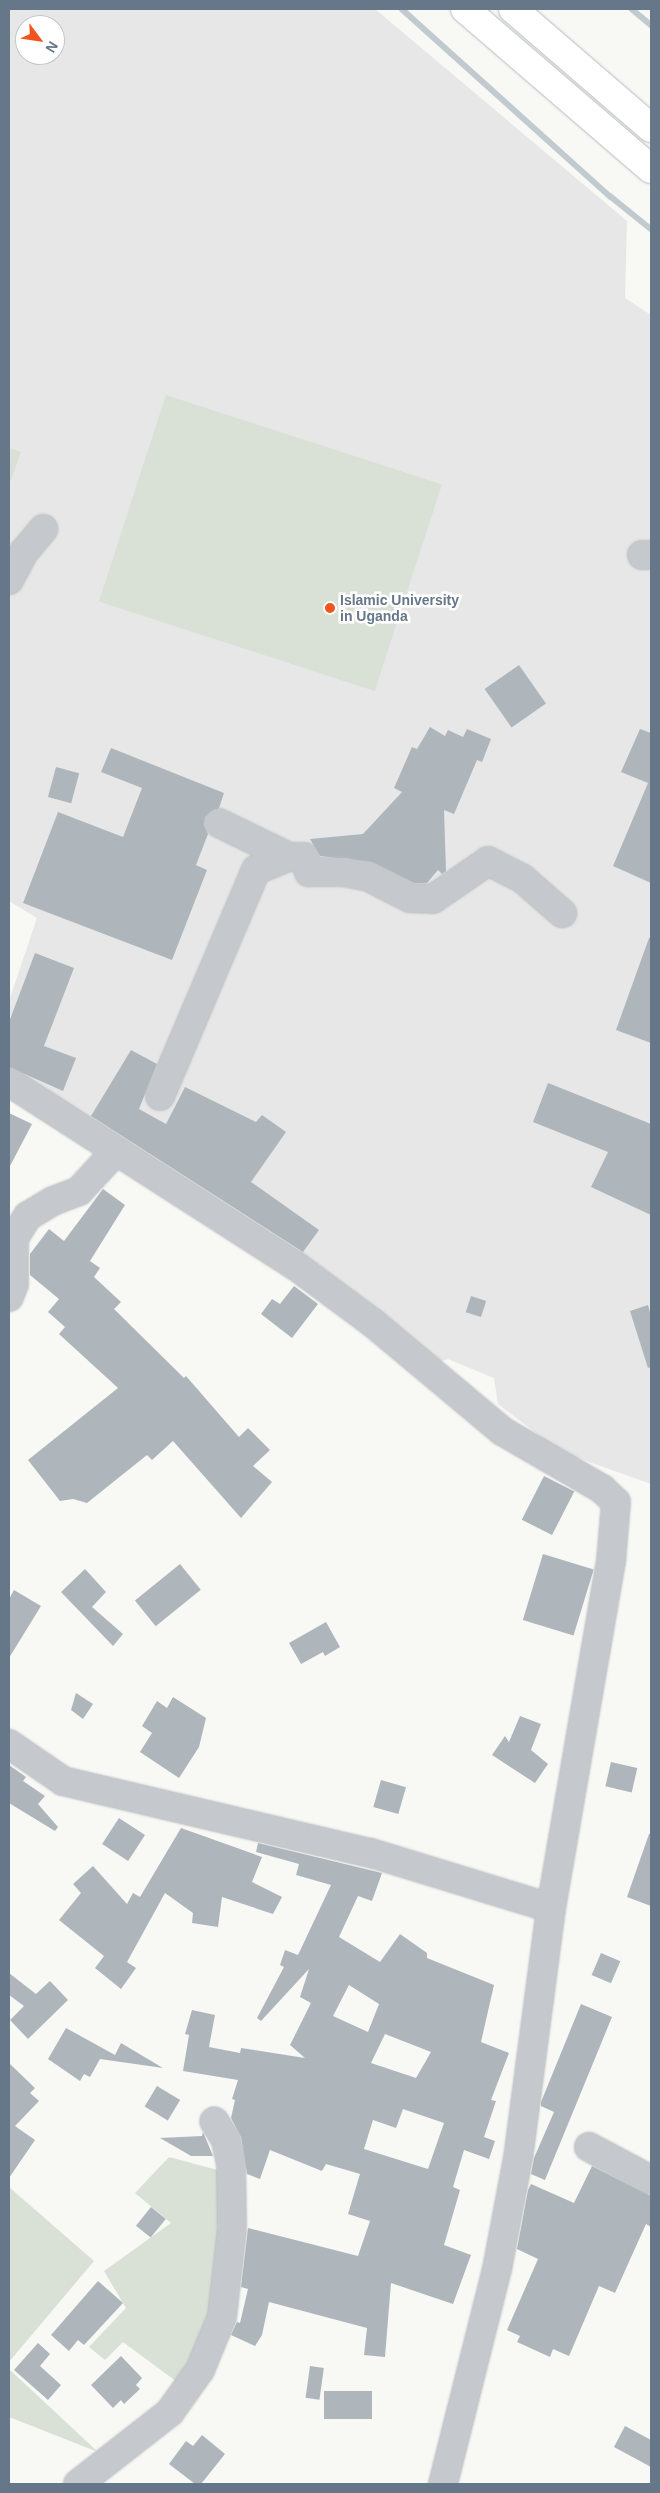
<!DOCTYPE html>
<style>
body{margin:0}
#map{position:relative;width:660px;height:2493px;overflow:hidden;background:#f8f8f5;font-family:Arial,sans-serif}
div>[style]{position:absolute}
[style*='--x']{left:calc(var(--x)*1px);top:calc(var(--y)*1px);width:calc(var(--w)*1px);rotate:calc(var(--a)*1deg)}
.built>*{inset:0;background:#e6e7e6}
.green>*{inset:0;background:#d9e0d6;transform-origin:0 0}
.stream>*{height:5.5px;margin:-2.75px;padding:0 2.75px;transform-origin:2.75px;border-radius:2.75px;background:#c0cacf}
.building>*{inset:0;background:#aeb6bc;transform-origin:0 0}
.roads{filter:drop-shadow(0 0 1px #b7bbbe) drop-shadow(0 0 1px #b7bbbe)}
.minor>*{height:28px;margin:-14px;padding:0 14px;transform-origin:14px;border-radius:14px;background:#c5c9cd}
.highway>*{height:28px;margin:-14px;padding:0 14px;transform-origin:14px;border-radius:14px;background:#fff}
.dots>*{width:14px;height:14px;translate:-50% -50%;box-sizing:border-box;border:2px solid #fff;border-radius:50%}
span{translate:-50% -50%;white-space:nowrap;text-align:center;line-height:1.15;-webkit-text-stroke:5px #fff;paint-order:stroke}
.poi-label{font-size:14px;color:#657788;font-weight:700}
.left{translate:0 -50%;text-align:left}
.frame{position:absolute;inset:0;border:10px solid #657788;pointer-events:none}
.north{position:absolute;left:15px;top:15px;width:50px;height:50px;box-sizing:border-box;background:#fff;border:1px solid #c1c9cf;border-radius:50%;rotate:121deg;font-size:14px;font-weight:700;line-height:20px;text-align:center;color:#657788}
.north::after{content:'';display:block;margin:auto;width:18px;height:22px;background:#f1541c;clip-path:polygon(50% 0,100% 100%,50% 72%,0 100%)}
</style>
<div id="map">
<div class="built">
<div style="clip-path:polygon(evenodd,9px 9px,375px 9px,627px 221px,625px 298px,651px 315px,651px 1484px,561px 1452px,498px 1404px,494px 1378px,448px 1359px,435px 1363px,9px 1082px,9px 1001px,37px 918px,9px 901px,9px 9px,25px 25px,55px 25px,55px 55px,25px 55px,25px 25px)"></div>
</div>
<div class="green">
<div style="left:166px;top:395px;width:290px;height:217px;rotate:18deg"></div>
<div style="clip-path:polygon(9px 448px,21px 452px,9px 485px)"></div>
<div style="clip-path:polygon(169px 2157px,225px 2172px,219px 2279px,193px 2377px,177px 2382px,123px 2342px,105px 2360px,89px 2347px,126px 2308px,104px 2271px,171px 2223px,135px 2193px)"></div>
<div style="clip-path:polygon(9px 2187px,94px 2261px,9px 2362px)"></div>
<div style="clip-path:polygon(9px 2369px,98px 2452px,9px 2417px)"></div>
</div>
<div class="stream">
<div style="--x:402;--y:9;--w:280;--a:42"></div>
<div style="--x:610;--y:196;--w:53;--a:38.8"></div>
<div style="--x:632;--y:9;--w:25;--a:40"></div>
</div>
<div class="building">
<div style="left:519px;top:665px;width:47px;height:42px;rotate:55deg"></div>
<div style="clip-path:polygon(430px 727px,445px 736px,448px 730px,463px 737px,467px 729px,491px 739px,482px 762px,477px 760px,454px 814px,444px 810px,446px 871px,442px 874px,438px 870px,427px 883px,414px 883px,372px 862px,320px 856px,310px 839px,363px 834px,402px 792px,394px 788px,412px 747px,417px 749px)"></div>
<div style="clip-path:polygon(640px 729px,651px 733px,651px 883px,613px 866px,648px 783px,621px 772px)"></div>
<div style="clip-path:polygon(111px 748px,224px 793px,219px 808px,205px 817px,204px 825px,208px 834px,196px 865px,207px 870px,172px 960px,23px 903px,58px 812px,123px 837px,142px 788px,101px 772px)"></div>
<div style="left:56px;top:767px;width:24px;height:31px;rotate:15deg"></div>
<div style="clip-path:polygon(649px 938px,651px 938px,651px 1043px,616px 1030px)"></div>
<div style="clip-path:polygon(35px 953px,74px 968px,44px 1046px,76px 1058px,63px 1091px,9px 1067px,9px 1022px)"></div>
<div style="clip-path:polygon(131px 1050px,157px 1064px,139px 1109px,166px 1124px,185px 1087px,256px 1122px,262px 1115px,286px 1132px,251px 1182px,319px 1230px,303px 1252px,91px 1116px)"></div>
<div style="clip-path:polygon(548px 1083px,651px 1124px,651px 1215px,591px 1187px,608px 1152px,533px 1122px)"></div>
<div style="clip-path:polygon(9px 1113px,32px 1124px,9px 1168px)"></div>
<div style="clip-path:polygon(103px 1189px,125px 1205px,90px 1261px,100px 1268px,94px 1277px,121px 1302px,114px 1309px,184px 1378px,186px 1376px,239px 1437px,248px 1428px,270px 1450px,253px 1466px,272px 1482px,241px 1518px,173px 1441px,152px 1460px,147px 1455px,87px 1503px,73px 1499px,60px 1501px,28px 1460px,118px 1388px,59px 1334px,65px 1327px,48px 1312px,59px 1299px,30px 1275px,30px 1254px,49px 1229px,64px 1241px)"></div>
<div style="clip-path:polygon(294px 1286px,318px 1304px,292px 1338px,261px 1314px,272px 1299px,280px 1304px)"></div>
<div style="left:471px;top:1296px;width:16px;height:17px;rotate:18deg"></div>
<div style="clip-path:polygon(648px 1305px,651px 1316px,651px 1367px,648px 1368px,630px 1311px)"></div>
<div style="left:544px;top:1476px;width:34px;height:49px;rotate:27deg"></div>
<div style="left:543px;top:1554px;width:53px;height:69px;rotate:17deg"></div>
<div style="left:180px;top:1564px;width:33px;height:58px;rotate:51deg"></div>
<div style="clip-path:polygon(85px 1569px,106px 1592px,92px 1607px,123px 1634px,113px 1646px,61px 1592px)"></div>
<div style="clip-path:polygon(14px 1590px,41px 1606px,9px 1658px,9px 1599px)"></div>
<div style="clip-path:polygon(326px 1622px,340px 1647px,325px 1656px,323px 1652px,301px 1664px,289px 1643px)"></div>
<div style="clip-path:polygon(76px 1693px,93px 1704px,83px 1719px,71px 1710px)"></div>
<div style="clip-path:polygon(173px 1697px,206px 1718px,199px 1747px,179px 1778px,140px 1752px,152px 1733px,142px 1726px,157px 1701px,167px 1708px)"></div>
<div style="clip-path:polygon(520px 1716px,541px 1724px,531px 1750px,548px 1764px,535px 1783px,492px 1755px,505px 1736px,509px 1742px)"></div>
<div style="left:611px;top:1762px;width:27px;height:25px;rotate:13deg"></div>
<div style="clip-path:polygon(9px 1765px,26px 1777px,23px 1781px,45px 1796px,38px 1804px,58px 1827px,55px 1831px,9px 1803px)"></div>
<div style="left:381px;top:1780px;width:26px;height:28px;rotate:16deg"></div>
<div style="left:119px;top:1818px;width:31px;height:31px;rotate:33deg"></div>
<div style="clip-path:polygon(181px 1828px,262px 1857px,252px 1882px,282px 1897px,273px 1914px,222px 1897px,218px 1927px,192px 1923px,193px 1913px,165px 1893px,127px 1962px,136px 1968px,121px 1989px,95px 1968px,104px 1956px,59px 1920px,81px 1893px,73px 1884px,93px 1866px,127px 1904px,133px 1893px,140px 1897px)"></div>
<div style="clip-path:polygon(649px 1834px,651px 1834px,651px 1906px,627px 1897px)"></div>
<div style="clip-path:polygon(evenodd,258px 1843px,382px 1873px,372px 1901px,358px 1896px,339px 1937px,380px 1962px,400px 1934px,427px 1953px,427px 1958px,494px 1985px,481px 2042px,509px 2053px,491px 2100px,496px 2101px,484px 2137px,495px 2141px,489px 2159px,464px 2150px,453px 2187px,460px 2190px,444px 2245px,471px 2255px,453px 2304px,391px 2283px,385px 2357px,364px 2355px,367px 2328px,269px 2302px,262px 2335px,255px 2346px,231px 2335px,237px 2322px,240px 2323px,248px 2289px,241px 2287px,248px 2228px,358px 2256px,370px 2221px,348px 2214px,360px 2174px,326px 2164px,322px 2171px,270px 2150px,260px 2179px,247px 2174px,241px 2137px,231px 2118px,235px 2100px,232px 2099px,238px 2080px,183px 2071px,189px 2035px,185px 2034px,192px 2010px,215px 2015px,209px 2047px,240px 2053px,241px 2048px,305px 2058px,290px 2045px,311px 2003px,300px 1997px,309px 1969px,261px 2021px,257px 2018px,284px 1967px,280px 1965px,285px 1950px,298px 1955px,331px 1885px,296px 1875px,299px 1864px,256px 1852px,258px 1843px,349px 1985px,379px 2004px,368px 2032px,333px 2016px,349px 1985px,258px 1843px,385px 2034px,431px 2052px,416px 2078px,371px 2063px,385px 2034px,258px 1843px,403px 2109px,444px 2123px,428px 2169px,364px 2149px,373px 2120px,396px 2128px,403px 2109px)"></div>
<div style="left:601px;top:1953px;width:21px;height:24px;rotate:23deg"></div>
<div style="clip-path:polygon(9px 1973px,36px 1994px,50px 1981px,68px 2000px,28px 2039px,10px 2020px,24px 2006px,9px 1995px)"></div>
<div style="clip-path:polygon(581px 2004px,612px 2017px,545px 2180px,531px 2174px,534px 2158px,554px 2112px,541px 2106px,541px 2102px)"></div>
<div style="clip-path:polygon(66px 2028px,115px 2055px,121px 2043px,163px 2068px,100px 2059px,90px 2077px,84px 2074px,80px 2081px,48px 2059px)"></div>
<div style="clip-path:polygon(9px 2063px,35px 2088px,30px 2093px,39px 2101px,15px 2126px,35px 2140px,9px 2178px)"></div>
<div style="left:157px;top:2086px;width:27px;height:24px;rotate:31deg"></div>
<div style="clip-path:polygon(203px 2132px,213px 2156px,191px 2156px,160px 2138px,202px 2136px)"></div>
<div style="clip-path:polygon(592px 2166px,651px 2196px,651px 2227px,646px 2224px,615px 2293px,599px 2286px,569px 2356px,553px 2349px,550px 2357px,517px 2342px,520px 2336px,507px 2330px,538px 2259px,517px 2249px,528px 2190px,531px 2184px,574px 2203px)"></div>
<div style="left:151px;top:2207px;width:19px;height:24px;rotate:39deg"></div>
<div style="clip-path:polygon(98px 2281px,123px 2303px,84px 2345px,78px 2340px,69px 2351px,51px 2335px)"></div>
<div style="clip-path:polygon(38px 2343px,50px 2354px,40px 2366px,61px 2385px,48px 2400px,14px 2370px)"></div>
<div style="clip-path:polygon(121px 2356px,142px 2378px,136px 2385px,140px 2389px,124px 2404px,121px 2400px,113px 2408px,91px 2385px)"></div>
<div style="left:310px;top:2366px;width:14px;height:32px;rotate:8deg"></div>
<div style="left:324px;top:2391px;width:48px;height:28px"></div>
<div style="clip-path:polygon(625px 2426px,651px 2440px,651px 2467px,614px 2447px)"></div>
<div style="clip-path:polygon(202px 2435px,225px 2454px,201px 2484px,195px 2484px,169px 2464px,186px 2441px,193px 2446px)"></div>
</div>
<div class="roads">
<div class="minor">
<div style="--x:642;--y:555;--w:9;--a:0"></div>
<div style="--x:9;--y:580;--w:32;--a:-62"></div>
<div style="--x:24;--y:552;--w:30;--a:-50"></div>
<div style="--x:219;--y:823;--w:78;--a:25.9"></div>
<div style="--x:289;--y:857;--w:15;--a:0"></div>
<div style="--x:304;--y:857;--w:16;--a:72"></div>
<div style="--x:309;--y:872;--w:35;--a:0"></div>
<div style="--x:344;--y:872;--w:25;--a:11"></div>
<div style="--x:369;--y:877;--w:46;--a:27.1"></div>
<div style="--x:410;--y:898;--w:23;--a:2"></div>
<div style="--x:433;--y:899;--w:67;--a:-34.6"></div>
<div style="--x:488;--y:861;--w:39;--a:27"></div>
<div style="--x:523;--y:879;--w:52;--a:41.1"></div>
<div style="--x:9;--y:1082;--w:341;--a:32.7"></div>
<div style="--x:296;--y:1266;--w:96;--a:36.5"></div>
<div style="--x:373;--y:1323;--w:168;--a:39.9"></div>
<div style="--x:502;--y:1431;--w:116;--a:30.1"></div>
<div style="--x:602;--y:1489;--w:19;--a:43"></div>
<div style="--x:616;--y:1502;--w:59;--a:94.8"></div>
<div style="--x:611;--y:1561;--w:352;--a:99.8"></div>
<div style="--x:551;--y:1908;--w:252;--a:97.5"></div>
<div style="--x:518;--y:2158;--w:113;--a:100.7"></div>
<div style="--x:497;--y:2269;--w:222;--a:104.1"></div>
<div style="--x:160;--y:1096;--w:246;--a:-67"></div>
<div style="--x:256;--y:870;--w:35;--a:-22"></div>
<div style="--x:9;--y:1297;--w:14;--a:-69"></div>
<div style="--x:14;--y:1284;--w:46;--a:-90"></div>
<div style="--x:14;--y:1238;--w:26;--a:-58"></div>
<div style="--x:28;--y:1216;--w:29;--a:-31"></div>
<div style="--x:53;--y:1201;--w:28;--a:-21"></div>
<div style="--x:79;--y:1191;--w:54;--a:-47.2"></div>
<div style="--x:9;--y:1744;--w:65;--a:34.4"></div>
<div style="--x:63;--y:1781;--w:316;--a:13.2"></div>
<div style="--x:371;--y:1853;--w:188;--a:17"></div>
<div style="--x:589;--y:2147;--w:70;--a:28"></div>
<div style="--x:78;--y:2484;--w:117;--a:-38"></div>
<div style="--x:170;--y:2412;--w:52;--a:-54.5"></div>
<div style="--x:200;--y:2370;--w:57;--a:-67.5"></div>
<div style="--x:222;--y:2317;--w:89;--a:-83.5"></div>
<div style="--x:232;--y:2229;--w:65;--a:-90.9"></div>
<div style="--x:231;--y:2164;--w:25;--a:-102"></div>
<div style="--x:226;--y:2140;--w:22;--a:-122"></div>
</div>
<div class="highway">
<div style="--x:465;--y:9;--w:245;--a:40.7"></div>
<div style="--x:513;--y:9;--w:182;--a:40.8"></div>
</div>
</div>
<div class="dots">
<div style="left:330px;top:608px;background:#f1541c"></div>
</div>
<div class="poi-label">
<span class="left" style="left:340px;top:608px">Islamic University<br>in Uganda</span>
</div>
<div class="frame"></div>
<div class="north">N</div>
</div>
